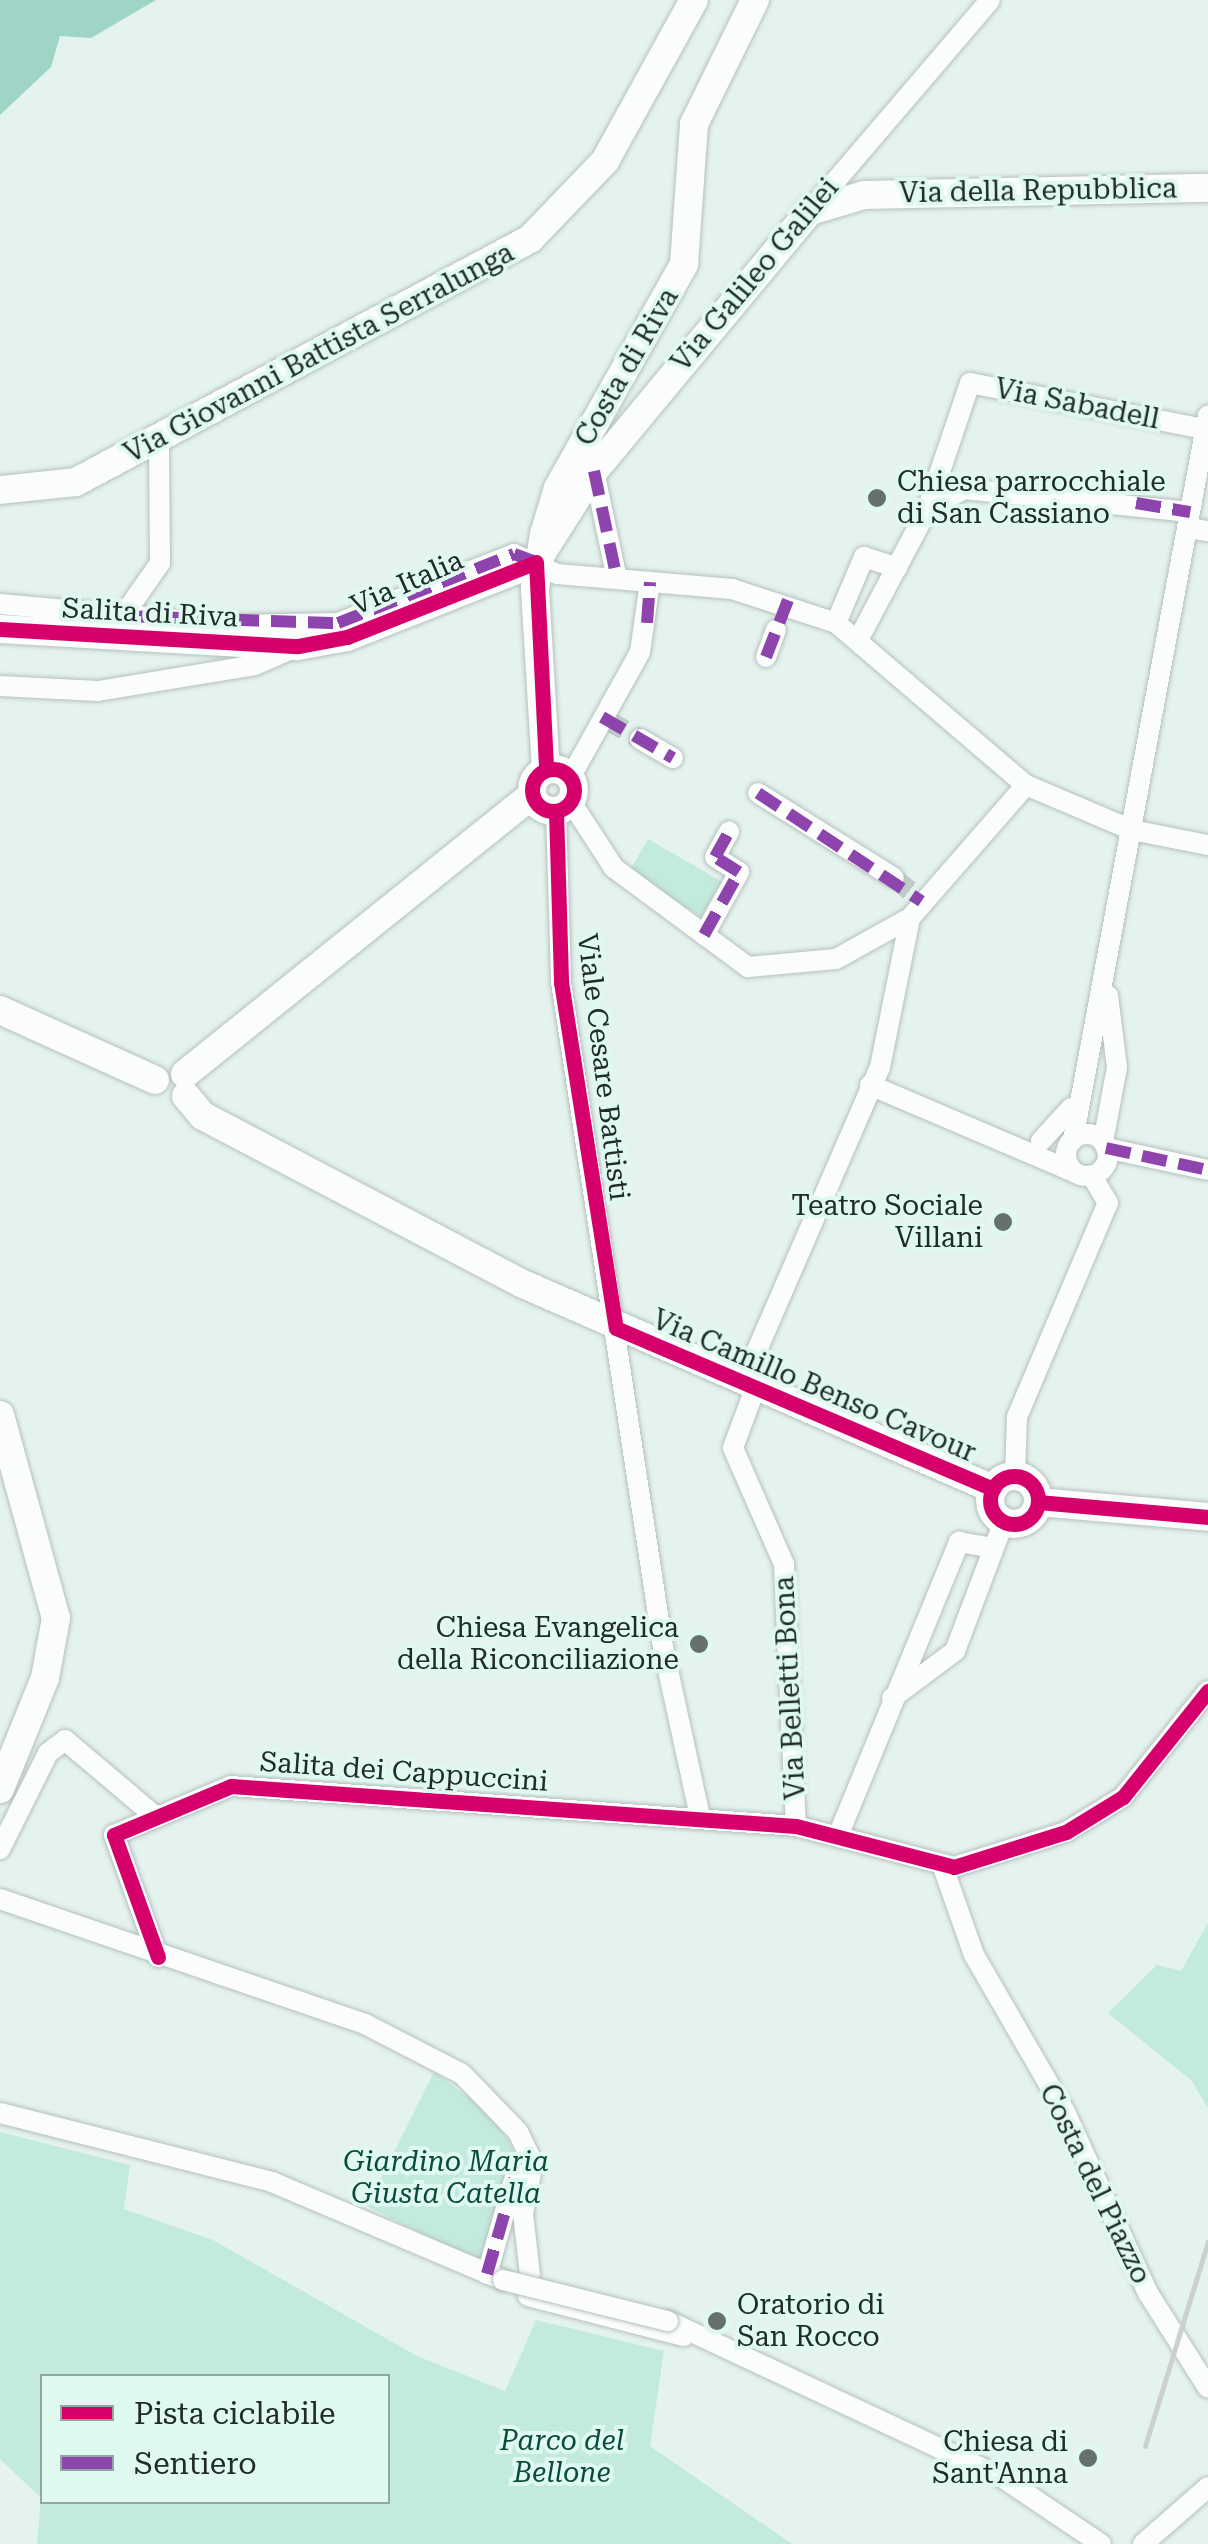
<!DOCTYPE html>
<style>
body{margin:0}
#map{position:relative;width:1208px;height:2544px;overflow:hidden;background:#e5f3ef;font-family:"Roboto Serif",serif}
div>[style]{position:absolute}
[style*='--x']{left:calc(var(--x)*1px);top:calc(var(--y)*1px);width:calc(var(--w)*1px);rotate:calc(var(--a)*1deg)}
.green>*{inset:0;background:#c3eade;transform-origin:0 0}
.water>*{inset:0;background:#9ed5c6}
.street-tunnel>*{height:20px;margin-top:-10px;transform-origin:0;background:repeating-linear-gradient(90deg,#becbc7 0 20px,transparent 0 30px)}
.roads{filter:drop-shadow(0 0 2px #b6c0be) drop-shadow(0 0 2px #b6c0be)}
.street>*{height:20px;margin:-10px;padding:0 10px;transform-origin:10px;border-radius:10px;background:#fbfdfd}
.street>.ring{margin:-10px;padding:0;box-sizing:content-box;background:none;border:20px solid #fbfdfd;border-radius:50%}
.secondary>*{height:28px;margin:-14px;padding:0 14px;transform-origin:14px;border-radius:14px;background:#fbfdfd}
.secondary>.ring{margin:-14px;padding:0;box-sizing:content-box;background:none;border:28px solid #fbfdfd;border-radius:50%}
.rail>*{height:5px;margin:-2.5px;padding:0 2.5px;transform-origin:2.5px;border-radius:2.5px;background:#ccd0cf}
.bridges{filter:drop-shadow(0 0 2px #b6c0be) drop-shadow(0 0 2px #b6c0be)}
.street-bridge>*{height:20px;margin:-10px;padding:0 10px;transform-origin:10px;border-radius:10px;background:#fbfdfd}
.quiet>*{height:12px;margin-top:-6px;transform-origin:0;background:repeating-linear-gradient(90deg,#8e44ad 0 25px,transparent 0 37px)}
.cycleway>*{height:15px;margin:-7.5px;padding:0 7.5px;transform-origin:7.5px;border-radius:7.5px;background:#d6006c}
.cycleway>.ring{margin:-7.5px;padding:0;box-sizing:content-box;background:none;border:15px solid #d6006c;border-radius:50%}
.dots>*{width:28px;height:28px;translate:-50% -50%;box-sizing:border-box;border:5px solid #dff9f1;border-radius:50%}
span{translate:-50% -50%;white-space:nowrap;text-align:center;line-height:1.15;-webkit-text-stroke:8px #dff9f1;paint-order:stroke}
.street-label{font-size:28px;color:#212b28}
.poi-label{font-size:28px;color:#212b28}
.left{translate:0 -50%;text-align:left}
.right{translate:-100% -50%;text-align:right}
.park-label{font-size:28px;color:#0a4b3e;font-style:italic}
.legend{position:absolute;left:40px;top:2374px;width:350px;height:130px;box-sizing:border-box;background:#dff9f1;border:2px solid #93a7a1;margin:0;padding:12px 18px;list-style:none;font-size:30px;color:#212b28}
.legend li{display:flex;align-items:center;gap:20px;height:50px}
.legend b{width:50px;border:2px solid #93a7a1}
</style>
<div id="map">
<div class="green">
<div style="left:648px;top:839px;width:85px;height:40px;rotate:30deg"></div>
<div style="clip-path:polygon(1208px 1923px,1208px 2108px,1192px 2081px,1108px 2013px,1157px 1965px,1181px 1971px)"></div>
<div style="clip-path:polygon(434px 2072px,491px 2114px,522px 2164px,508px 2173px,481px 2264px,367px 2206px)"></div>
<div style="clip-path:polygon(evenodd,0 2132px,130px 2165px,124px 2209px,213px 2240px,417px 2356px,505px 2391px,536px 2320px,664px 2351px,650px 2446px,792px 2544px,37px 2544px,41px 2498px,0 2459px,0 2132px,42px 2376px,388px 2376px,388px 2502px,42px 2502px,42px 2376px)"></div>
</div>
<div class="water">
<div style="clip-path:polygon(0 0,156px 0,91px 38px,60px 36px,51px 67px,0 115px)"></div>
</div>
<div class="street-tunnel">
<div style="--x:607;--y:720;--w:38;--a:30"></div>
<div style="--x:894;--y:878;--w:22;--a:39"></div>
</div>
<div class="roads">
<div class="street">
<div style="--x:810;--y:211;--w:277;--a:-49.5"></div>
<div style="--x:594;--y:471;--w:110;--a:78"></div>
<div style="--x:927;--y:510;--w:43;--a:-29.6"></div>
<div style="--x:964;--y:489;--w:227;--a:5.8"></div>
<div style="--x:1188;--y:528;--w:20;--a:9"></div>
<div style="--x:0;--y:604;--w:235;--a:5.1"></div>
<div style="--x:234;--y:625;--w:104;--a:-1.1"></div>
<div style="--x:338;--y:623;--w:189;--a:-21.4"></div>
<div style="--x:514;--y:554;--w:47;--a:24.9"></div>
<div style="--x:557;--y:574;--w:176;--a:4.9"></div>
<div style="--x:732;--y:589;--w:109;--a:18.1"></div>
<div style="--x:836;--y:623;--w:250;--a:40.5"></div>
<div style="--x:1026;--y:785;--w:115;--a:23"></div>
<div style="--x:1132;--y:830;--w:77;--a:11.2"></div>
<div style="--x:123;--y:616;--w:65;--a:-55.1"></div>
<div style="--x:160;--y:563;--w:123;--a:-90.5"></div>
<div style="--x:836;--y:623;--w:72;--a:-67"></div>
<div style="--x:864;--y:557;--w:35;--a:18"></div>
<div style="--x:858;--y:640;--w:147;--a:-62"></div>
<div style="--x:927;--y:510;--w:134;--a:-71.3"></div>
<div style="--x:970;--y:383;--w:239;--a:11.1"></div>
<div style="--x:766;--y:657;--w:29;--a:-70"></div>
<div style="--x:0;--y:686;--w:98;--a:2.9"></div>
<div style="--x:98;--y:691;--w:159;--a:-9.4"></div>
<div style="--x:255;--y:665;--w:45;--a:-23.7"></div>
<div style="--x:640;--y:739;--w:38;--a:30"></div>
<div style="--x:570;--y:778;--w:144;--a:-60.9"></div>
<div style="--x:640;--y:652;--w:71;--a:-81.9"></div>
<div style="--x:758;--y:793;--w:160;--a:32"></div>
<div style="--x:571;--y:802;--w:79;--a:56.9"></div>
<div style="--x:614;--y:868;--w:167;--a:36.5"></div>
<div style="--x:748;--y:967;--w:88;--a:-5.2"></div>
<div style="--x:836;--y:959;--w:85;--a:-29"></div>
<div style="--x:556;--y:811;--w:171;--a:88.3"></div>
<div style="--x:561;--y:982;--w:673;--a:81.28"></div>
<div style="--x:663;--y:1647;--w:173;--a:77.7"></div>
<div style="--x:704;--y:935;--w:72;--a:-60.9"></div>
<div style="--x:739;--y:872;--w:28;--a:-148"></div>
<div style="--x:715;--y:857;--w:29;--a:-61"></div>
<div style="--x:870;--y:1085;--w:222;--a:23.1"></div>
<div class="ring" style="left:1066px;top:1134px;width:22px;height:22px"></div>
<div style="--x:1073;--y:1140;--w:737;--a:-79.45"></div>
<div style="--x:1041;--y:1141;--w:45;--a:-47.7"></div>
<div style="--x:1103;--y:1142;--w:76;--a:-79.4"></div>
<div style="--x:1117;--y:1067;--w:72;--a:-97.2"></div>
<div style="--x:1106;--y:1148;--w:104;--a:12.2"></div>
<div style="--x:744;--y:1380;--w:341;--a:-66.5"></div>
<div style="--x:880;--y:1067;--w:152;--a:-78.6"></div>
<div style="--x:910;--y:918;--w:176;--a:-48.9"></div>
<div style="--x:756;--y:1386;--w:66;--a:110.4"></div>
<div style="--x:733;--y:1448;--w:127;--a:66.3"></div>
<div style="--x:784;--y:1564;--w:262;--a:87.4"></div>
<div style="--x:1015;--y:1476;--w:59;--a:-88.1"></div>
<div style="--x:1017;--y:1417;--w:233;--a:-67"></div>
<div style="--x:1108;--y:1203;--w:31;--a:-121"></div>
<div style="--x:892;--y:1698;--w:79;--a:-36.7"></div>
<div style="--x:955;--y:1651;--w:139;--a:-69.3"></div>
<div style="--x:840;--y:1831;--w:313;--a:-67.6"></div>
<div style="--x:959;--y:1542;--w:35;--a:10"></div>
<div style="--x:0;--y:1849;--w:107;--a:-63.4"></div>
<div style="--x:48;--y:1753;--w:21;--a:-37"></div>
<div style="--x:65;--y:1740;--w:119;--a:40.2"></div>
<div style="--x:943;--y:1867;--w:93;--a:70.6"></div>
<div style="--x:974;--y:1955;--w:181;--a:59.9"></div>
<div style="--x:1065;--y:2112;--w:199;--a:65.4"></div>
<div style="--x:1148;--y:2293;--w:112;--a:57.7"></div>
<div style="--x:0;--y:1899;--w:386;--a:18.9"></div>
<div style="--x:365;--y:2024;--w:109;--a:27.3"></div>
<div style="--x:462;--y:2074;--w:81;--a:46"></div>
<div style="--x:518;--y:2132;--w:34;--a:64"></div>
<div style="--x:533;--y:2163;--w:51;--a:101.3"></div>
<div style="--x:523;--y:2213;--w:62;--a:83.6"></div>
<div style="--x:158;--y:1957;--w:130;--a:-109.8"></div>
<div style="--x:114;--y:1835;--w:127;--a:-22.7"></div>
<div style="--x:231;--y:1786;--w:566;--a:4.05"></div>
<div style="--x:796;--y:1826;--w:163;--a:14.5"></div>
<div style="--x:954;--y:1867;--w:117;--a:-17.4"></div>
<div style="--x:1066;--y:1832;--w:67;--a:-31.6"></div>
<div style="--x:1123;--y:1797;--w:136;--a:-51.3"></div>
<div style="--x:0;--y:2113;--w:281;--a:14.2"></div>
<div style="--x:272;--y:2182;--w:251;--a:23"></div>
<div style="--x:487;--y:2274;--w:105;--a:-74"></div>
<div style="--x:528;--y:2296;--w:161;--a:14.4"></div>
<div style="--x:668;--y:2321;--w:370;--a:25.1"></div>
<div style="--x:1003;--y:2478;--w:118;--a:34"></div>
<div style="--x:1143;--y:2544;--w:86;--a:-41.2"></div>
</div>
<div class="secondary">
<div style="--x:0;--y:490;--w:76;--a:-6"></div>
<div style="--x:76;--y:482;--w:515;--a:-28.16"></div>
<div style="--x:530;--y:239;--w:108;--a:-46.1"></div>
<div style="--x:605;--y:161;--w:184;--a:-61.1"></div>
<div style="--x:536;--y:562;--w:108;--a:-57.5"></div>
<div style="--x:594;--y:471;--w:338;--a:-50.3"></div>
<div style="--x:810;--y:211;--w:56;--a:-16.5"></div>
<div style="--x:864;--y:195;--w:344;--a:-1.2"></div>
<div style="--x:0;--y:629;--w:298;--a:3.3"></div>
<div style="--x:298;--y:646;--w:50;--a:-10.4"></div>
<div style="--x:347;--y:637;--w:203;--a:-21.6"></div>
<div class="ring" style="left:532px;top:769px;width:14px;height:14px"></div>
<div style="--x:546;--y:770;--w:182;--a:-93.5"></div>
<div style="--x:535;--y:588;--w:55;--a:-80.5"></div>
<div style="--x:544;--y:534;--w:48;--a:-73.1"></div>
<div style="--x:558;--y:488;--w:257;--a:-60.6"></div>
<div style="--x:684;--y:264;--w:140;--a:-85.9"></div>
<div style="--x:694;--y:124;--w:138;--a:-63.8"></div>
<div style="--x:0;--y:1010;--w:170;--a:24.3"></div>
<div style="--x:185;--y:1074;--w:445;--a:-38.8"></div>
<div style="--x:186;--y:1096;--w:26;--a:50"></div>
<div style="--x:203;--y:1116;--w:361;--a:27.7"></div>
<div style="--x:523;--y:1284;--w:513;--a:23.57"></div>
<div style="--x:0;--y:1415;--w:211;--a:74.6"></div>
<div style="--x:56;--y:1618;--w:61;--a:100.4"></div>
<div style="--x:45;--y:1678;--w:120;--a:112.1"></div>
<div class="ring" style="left:990px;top:1476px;width:20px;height:20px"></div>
<div style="--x:1038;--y:1502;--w:171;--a:5"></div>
</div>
</div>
<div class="rail">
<div style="--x:1145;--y:2446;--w:214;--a:-72.9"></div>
</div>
<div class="bridges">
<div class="street-bridge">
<div style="--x:503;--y:2280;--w:170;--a:14"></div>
</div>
</div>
<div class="quiet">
<div style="--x:594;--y:471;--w:110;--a:78"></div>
<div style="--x:1136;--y:503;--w:55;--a:9.5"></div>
<div style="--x:123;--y:616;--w:215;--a:1.9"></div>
<div style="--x:338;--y:623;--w:189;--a:-21.4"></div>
<div style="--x:514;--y:554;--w:23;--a:20"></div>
<div style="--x:647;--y:623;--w:41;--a:-85.8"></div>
<div style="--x:766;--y:657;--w:61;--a:-68.9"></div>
<div style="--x:602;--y:717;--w:82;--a:30"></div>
<div style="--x:758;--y:793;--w:196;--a:33.5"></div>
<div style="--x:704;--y:935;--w:72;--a:-60.9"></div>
<div style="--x:739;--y:872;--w:28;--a:-148"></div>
<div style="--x:715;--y:857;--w:29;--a:-61"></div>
<div style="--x:1106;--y:1148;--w:104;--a:12.2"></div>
<div style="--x:487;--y:2274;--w:105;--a:-74"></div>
</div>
<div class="cycleway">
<div style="--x:0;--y:629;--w:298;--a:3.3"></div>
<div style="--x:298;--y:646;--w:50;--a:-10.4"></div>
<div style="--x:347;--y:637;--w:203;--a:-21.6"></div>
<div style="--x:536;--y:562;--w:208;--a:87.2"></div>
<div class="ring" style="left:532px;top:769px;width:27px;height:27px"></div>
<div style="--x:556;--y:811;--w:171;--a:88.3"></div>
<div style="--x:561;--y:982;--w:350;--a:81"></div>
<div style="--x:616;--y:1328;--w:410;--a:23.1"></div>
<div class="ring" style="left:990px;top:1476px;width:33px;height:33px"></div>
<div style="--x:1038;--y:1502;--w:171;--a:5"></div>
<div style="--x:158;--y:1957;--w:130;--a:-109.8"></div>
<div style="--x:114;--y:1835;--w:127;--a:-22.7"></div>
<div style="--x:231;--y:1786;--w:566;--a:4.05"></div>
<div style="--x:796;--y:1826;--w:163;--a:14.5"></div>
<div style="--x:954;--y:1867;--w:117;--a:-17.4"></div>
<div style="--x:1066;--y:1832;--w:67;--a:-31.6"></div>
<div style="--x:1123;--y:1797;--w:136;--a:-51.3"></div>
</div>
<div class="dots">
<div style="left:877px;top:498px;background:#66716e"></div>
<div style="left:1003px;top:1222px;background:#66716e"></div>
<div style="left:699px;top:1644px;background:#66716e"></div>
<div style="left:717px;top:2321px;background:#66716e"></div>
<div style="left:1088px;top:2458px;background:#66716e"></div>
</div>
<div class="street-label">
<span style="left:1038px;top:191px;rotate:-1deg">Via della Repubblica</span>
<span style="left:755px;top:275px;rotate:-50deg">Via Galileo Galilei</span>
<span style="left:319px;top:353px;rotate:-28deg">Via Giovanni Battista Serralunga</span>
<span style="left:627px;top:367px;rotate:-60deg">Costa di Riva</span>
<span style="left:1077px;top:404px;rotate:11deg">Via Sabadell</span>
<span style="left:407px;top:583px;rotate:-24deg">Via Italia</span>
<span style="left:150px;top:613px;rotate:3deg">Salita di Riva</span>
<span style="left:603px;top:1067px;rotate:83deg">Viale Cesare Battisti</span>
<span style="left:814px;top:1386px;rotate:23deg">Via Camillo Benso Cavour</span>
<span style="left:790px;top:1688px;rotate:-93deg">Via Belletti Bona</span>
<span style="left:404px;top:1772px;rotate:4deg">Salita dei Cappuccini</span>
<span style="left:1095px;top:2184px;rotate:64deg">Costa del Piazzo</span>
</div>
<div class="poi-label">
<span class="left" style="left:897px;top:498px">Chiesa parrocchiale<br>di San Cassiano</span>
<span class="right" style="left:983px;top:1222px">Teatro Sociale<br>Villani</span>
<span class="right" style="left:679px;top:1644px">Chiesa Evangelica<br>della Riconciliazione</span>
<span class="left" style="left:737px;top:2321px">Oratorio di<br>San Rocco</span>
<span class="right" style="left:1068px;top:2458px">Chiesa di<br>Sant'Anna</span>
</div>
<div class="park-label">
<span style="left:446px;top:2178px">Giardino Maria<br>Giusta Catella</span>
<span style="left:562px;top:2457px">Parco del<br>Bellone</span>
</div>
<ul class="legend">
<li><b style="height:12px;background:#d6006c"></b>Pista ciclabile</li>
<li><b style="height:12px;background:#8e44ad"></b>Sentiero</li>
</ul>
</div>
